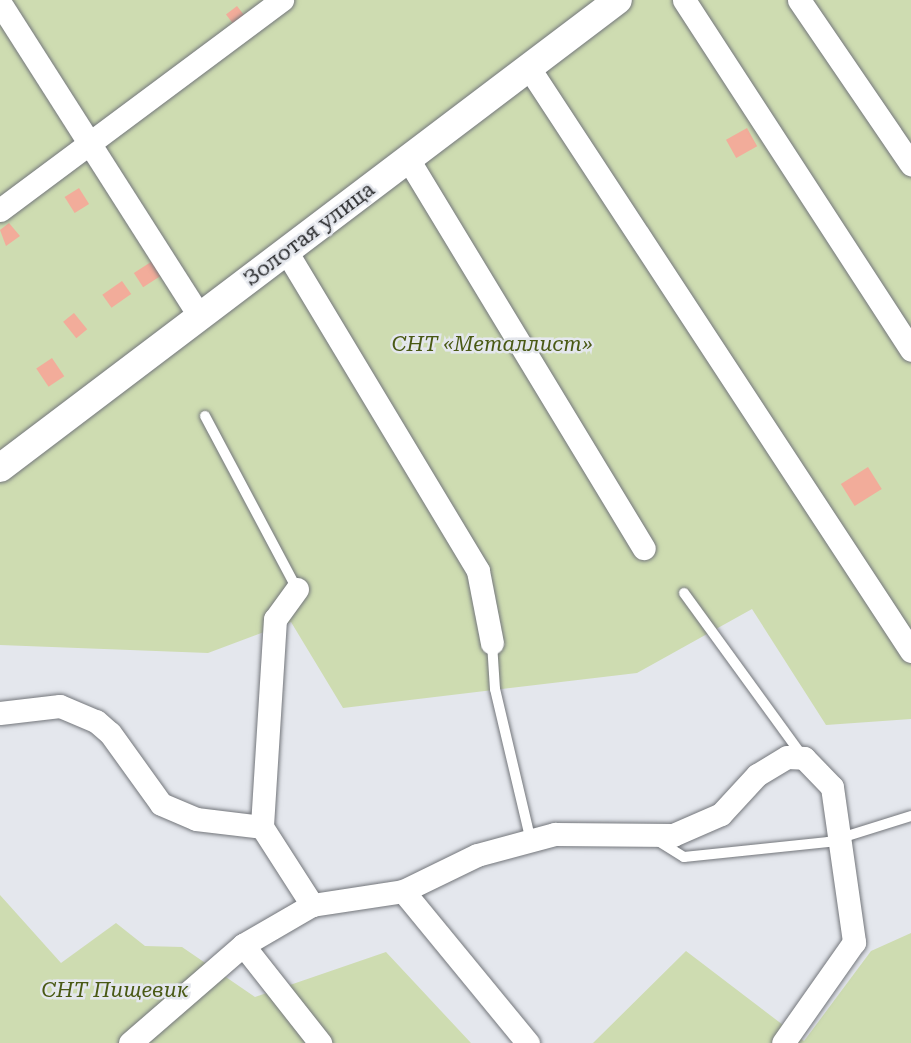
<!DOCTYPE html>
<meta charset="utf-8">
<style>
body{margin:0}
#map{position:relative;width:911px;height:1043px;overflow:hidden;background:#e4e7ed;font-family:"Roboto Serif",serif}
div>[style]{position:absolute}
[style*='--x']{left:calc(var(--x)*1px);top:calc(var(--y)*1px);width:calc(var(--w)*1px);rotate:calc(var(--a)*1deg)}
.green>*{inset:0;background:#cedcb1}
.building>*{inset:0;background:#f2ac9a;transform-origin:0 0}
.roads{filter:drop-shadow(0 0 2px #73767b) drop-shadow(0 0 2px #73767b)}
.service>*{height:10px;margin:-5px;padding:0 5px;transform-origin:5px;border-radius:5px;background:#fff}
.minor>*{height:23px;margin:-11.5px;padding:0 11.5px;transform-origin:11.5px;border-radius:11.5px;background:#fff}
.tertiary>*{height:28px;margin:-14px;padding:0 14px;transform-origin:14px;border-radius:14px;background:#fff}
span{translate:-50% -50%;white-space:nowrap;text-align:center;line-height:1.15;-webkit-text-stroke:5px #e4e7ed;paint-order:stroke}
.street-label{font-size:21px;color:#2c2d2f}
.park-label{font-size:21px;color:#495914;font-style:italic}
</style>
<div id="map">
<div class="green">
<div style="clip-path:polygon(0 0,911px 0,911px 719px,826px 725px,752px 609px,637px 673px,343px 708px,291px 622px,208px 653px,0 645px)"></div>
<div style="clip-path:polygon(0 895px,61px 963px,116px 923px,145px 946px,182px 947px,255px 997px,386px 952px,471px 1043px,0 1043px)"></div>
<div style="clip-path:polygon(911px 933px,911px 1043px,593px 1043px,686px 951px,804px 1041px,871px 951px)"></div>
</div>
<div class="building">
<div style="left:237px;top:6px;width:18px;height:14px;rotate:52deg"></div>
<div style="left:747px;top:128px;width:21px;height:24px;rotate:61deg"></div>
<div style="left:79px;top:188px;width:19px;height:17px;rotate:58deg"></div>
<div style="clip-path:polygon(9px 223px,20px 236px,6px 246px,0 230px)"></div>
<div style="left:154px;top:260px;width:17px;height:24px;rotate:57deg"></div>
<div style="left:122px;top:281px;width:16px;height:24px;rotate:55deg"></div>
<div style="left:74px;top:313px;width:21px;height:14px;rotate:51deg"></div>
<div style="left:52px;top:358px;width:22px;height:19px;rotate:56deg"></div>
<div style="left:868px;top:467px;width:26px;height:32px;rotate:58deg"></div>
</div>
<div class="roads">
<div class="service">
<div style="--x:205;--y:416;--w:196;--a:62"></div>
<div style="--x:684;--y:593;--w:204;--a:54"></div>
<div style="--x:492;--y:643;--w:46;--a:86.3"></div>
<div style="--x:495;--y:689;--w:156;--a:76.7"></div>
<div style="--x:655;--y:839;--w:34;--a:32"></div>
<div style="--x:684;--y:857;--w:145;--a:-5.9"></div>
<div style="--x:828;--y:842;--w:87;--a:-17.4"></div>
</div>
<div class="minor">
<div style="--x:684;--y:0;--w:417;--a:57"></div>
<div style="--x:799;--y:0;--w:199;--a:55.7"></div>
<div style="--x:0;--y:3;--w:372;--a:57.5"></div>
<div style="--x:529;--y:68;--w:697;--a:56.77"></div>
<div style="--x:408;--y:159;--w:455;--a:58.8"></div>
<div style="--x:0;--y:210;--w:352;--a:-36.7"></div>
<div style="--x:286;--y:251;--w:373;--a:59"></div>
<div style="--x:478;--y:571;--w:73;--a:79"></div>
<div style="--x:297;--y:589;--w:37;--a:126"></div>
<div style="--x:275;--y:619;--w:208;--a:93.6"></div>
<div style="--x:262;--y:827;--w:93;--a:57.3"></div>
<div style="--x:0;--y:713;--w:60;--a:-6.7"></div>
<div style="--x:60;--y:706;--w:39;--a:23"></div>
<div style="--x:96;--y:721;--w:18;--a:41"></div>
<div style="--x:110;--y:733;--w:87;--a:54.3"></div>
<div style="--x:161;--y:804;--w:38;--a:23"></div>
<div style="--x:196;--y:819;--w:66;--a:6.9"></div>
<div style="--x:403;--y:891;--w:197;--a:50.6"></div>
<div style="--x:243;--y:945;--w:125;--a:51.8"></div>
<div style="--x:130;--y:1043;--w:150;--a:-40.9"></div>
<div style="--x:243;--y:945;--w:80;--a:-30.1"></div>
<div style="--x:312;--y:905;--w:92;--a:-8.7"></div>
<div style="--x:403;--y:891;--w:82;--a:-25.9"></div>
<div style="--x:477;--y:855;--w:81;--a:-15.1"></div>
<div style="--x:555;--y:834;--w:118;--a:0.5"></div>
<div style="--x:673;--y:835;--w:52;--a:-23.6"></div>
<div style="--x:721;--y:814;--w:53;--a:-47.3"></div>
<div style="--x:757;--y:775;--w:35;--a:-31"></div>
<div style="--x:787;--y:757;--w:17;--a:3"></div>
<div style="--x:804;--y:758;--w:40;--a:46"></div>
<div style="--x:832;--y:787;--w:157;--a:81.9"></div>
<div style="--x:854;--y:942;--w:123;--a:125.1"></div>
</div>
<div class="tertiary">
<div style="--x:0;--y:468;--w:775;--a:-37.14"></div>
</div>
</div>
<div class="street-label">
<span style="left:309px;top:234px;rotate:-37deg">Золотая улица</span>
</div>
<div class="park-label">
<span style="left:492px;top:344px">СНТ «Металлист»</span>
<span style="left:115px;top:990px">СНТ Пищевик</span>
</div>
</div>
